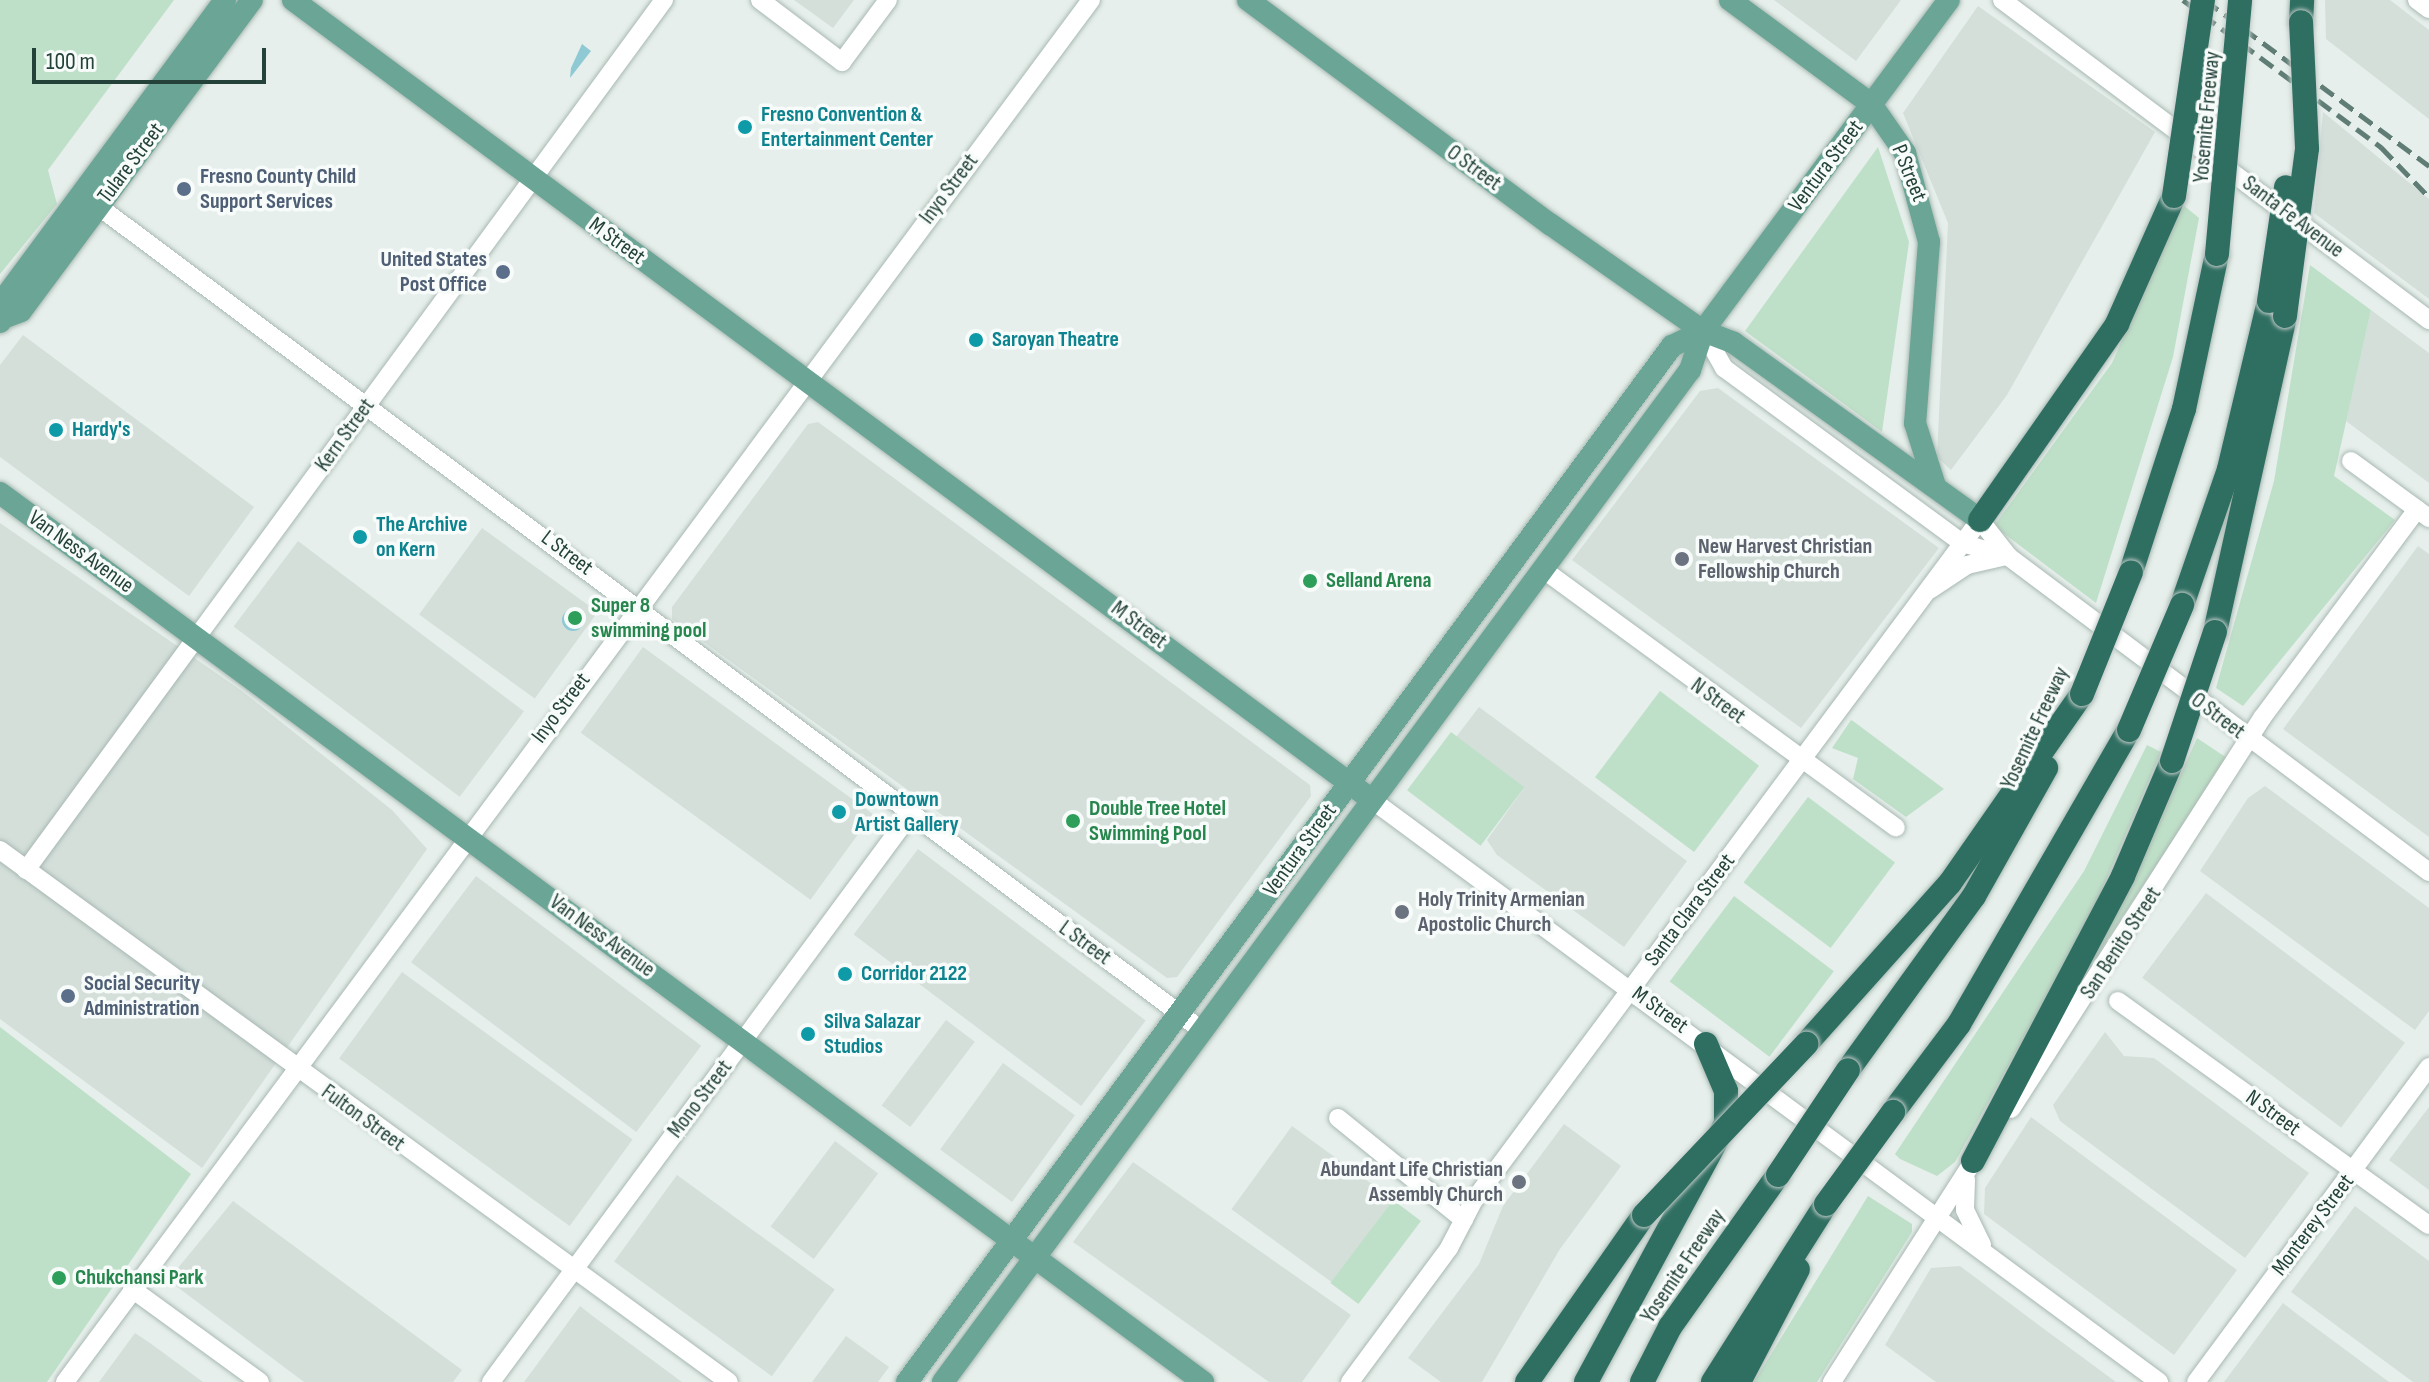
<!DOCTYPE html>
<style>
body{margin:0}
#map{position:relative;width:2429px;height:1382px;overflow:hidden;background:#e6efeb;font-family:"Sofia Sans Condensed",sans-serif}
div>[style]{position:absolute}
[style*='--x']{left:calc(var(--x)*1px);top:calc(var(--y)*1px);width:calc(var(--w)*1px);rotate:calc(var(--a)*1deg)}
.built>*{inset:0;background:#d4dfda;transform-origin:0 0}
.green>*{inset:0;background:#bfe0c8;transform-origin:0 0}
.water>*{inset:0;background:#8ec9d4}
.round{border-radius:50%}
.roads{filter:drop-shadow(0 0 2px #a8b8b2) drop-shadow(0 0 2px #a8b8b2)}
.minor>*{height:18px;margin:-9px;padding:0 9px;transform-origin:9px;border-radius:9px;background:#fff}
.major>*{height:22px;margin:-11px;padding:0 11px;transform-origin:11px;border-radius:11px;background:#6aa596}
.highway>*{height:24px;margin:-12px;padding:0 12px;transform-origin:12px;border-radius:12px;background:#2f6f62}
.rail>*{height:5px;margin-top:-2.5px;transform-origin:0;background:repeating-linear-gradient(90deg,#5f7d75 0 16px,transparent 0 24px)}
.bridges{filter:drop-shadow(0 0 2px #c2cac8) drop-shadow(0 0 2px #c2cac8)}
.highway-bridge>*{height:24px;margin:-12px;padding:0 12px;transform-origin:12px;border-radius:12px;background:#2f6f62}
.dots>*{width:22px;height:22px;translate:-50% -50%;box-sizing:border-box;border:4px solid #f7fbf9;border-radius:50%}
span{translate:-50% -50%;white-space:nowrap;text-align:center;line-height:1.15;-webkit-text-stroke:7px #f7fbf9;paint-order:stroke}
.culture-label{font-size:22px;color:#0d838f;font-weight:700}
.left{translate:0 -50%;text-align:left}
.street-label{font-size:22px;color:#24423a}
.service-label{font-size:22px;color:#4e5e75;font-weight:700}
.right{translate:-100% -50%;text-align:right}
.worship-label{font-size:22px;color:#5b616d;font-weight:700}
.leisure-label{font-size:22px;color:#27864d;font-weight:700}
.scale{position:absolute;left:32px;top:48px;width:234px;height:36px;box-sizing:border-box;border:4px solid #24423a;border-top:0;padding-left:10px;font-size:24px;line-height:28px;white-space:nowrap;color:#24423a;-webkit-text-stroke:6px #f7fbf9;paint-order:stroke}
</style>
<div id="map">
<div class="built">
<div style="clip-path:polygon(794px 0,854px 0,833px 28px)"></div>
<div style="clip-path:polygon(1774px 0,1901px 0,1856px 61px)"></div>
<div style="clip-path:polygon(2325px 0,2390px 0,2429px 30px,2429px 119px,2326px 39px)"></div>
<div style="clip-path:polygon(1978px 6px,2155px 132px,2007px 395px,1951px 470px,1937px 457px,1948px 223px,1903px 113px)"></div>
<div style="clip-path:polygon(2323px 112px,2429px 199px,2429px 299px,2314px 213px)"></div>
<div style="clip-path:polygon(2371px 310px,2429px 353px,2429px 483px,2346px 421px)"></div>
<div style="clip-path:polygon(23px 335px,254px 507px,189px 596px,0 457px,0 365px)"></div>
<div style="clip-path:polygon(1718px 388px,1939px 548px,1801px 728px,1572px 560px,1700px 391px)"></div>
<div style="clip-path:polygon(818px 422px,1310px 785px,1311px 796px,1177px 977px,1167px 978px,672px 619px,672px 607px,808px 424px)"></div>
<div style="clip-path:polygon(0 523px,242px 691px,392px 810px,427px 849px,202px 1168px,0 1019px)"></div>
<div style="left:482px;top:528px;width:143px;height:107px;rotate:36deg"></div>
<div style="left:298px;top:541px;width:283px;height:107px;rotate:37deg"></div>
<div style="clip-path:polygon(2418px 546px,2429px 554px,2429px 837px,2283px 729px)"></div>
<div style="left:643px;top:647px;width:284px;height:106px;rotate:36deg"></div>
<div style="clip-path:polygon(1479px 707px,1687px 861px,1624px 947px,1497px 855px,1487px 840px,1524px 788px,1456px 737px)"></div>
<div style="clip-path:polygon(2265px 786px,2429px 908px,2429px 1011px,2415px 1030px,2200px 871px,2248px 798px)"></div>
<div style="left:918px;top:849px;width:285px;height:107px;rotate:37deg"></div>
<div style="left:476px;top:876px;width:282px;height:108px;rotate:37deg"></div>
<div style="left:2206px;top:893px;width:249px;height:106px;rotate:37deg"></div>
<div style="left:402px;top:972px;width:285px;height:107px;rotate:36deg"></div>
<div style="left:946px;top:1020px;width:36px;height:107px;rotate:37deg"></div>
<div style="clip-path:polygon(2105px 1032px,2124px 1056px,2154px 1058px,2309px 1173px,2245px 1258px,2060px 1121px,2053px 1105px)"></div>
<div style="left:1003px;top:1063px;width:89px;height:107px;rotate:36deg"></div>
<div style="clip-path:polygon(2429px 1107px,2429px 1190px,2389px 1160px)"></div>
<div style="clip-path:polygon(2031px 1117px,2237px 1270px,2174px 1355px,1984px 1214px,1985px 1188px)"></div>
<div style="clip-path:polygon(1564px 1124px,1621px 1166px,1560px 1249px,1482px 1382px,1441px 1382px,1408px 1358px,1479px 1264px,1503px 1206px)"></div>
<div style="left:1292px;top:1126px;width:125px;height:103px;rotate:36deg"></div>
<div style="left:835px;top:1141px;width:54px;height:107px;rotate:37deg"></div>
<div style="clip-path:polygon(1133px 1162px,1351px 1315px,1302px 1382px,1269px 1382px,1073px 1242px)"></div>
<div style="left:677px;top:1175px;width:195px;height:107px;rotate:36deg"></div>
<div style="clip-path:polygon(233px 1201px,462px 1370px,453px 1382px,304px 1382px,168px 1280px)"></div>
<div style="clip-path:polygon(2355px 1206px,2429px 1261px,2429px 1382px,2413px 1382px,2291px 1292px)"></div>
<div style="clip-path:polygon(1960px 1266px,2040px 1326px,2116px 1382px,1936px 1382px,1885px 1345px,1931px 1268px)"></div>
<div style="clip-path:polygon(2283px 1303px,2297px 1314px,2389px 1382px,2224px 1382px)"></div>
<div style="clip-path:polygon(580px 1306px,594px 1317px,682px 1382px,524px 1382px)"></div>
<div style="clip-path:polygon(135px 1333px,150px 1343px,203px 1382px,99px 1382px)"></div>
<div style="clip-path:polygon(846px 1336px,889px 1367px,878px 1382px,812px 1382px)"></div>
</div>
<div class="green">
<div style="clip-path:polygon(0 0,174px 0,48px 170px,57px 204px,0 274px)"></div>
<div style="clip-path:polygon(1878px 147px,1909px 242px,1882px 432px,1745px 331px)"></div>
<div style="clip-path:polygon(2182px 204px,2199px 218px,2173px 357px,2096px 603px,1994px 526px,2112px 363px)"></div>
<div style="clip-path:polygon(2310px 265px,2371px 310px,2334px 476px,2395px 520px,2243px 706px,2216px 688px,2274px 481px)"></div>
<div style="left:1660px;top:691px;width:124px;height:108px;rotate:37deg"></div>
<div style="clip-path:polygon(1851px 720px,1853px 721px,1944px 789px,1906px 817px,1853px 779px,1858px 758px,1832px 748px)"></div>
<div style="left:1451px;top:732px;width:92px;height:73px;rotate:37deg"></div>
<div style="clip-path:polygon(2197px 738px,2227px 758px,2076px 987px,2129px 891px)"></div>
<div style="clip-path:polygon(2147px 745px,2161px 752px,2088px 922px,1955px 1162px,1937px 1176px,1900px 1159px,1895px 1154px,2084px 871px)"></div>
<div style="left:1808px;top:797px;width:109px;height:107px;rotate:37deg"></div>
<div style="left:1734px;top:896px;width:125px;height:107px;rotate:37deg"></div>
<div style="clip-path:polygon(0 1027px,191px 1174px,47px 1382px,0 1382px)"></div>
<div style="clip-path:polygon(1868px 1196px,1912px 1224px,1912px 1232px,1817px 1382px,1754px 1382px)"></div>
<div style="left:1393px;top:1200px;width:35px;height:104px;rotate:37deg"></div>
</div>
<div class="water">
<div style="clip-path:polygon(582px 44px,591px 51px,570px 78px,571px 68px)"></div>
<div class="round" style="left:562px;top:609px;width:22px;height:22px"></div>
</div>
<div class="roads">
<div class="minor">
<div style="--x:760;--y:0;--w:103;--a:37.1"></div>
<div style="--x:842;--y:62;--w:77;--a:-53.4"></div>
<div style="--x:2002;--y:0;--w:534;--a:36.85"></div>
<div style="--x:2417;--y:0;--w:15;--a:37"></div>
<div style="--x:90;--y:200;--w:1389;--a:36.75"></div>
<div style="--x:1703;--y:331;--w:43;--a:60.4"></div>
<div style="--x:1724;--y:368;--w:295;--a:36.3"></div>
<div style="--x:1962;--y:543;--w:49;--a:16.6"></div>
<div style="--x:2351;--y:461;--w:97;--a:36.2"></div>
<div style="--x:1544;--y:570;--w:436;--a:36.2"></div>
<div style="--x:1931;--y:589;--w:43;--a:-33.7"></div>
<div style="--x:1967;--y:565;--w:37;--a:-13"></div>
<div style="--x:1372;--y:800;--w:979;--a:36.48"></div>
<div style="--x:0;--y:850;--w:902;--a:36.12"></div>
<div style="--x:26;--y:870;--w:1079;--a:-53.75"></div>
<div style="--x:2118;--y:1001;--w:383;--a:35.8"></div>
<div style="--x:2011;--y:1109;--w:465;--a:-57.3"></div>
<div style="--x:2262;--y:718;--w:260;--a:-53.4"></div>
<div style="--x:1338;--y:1118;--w:162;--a:39"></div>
<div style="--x:1966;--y:1180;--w:30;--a:92"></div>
<div style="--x:1965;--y:1210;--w:39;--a:64"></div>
<div style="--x:132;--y:1289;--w:158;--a:36"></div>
<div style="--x:65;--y:1382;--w:1721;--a:-53.41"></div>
<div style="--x:491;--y:1382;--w:704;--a:-53.55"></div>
<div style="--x:1350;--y:1382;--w:167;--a:-53.5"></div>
<div style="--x:1449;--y:1248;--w:54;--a:-62.5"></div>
<div style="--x:1474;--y:1200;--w:848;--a:-53.35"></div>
<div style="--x:1980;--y:520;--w:47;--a:51.9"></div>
<div style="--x:2009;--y:557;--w:525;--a:36.87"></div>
<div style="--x:1832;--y:1382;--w:273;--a:-57.4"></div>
<div style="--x:2196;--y:1382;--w:392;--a:-53.5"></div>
</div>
<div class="major">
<div style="--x:293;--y:0;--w:1343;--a:36.55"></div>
<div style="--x:1248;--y:0;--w:376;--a:36.6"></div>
<div style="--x:1550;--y:224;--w:187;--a:35"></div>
<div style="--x:1703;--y:331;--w:33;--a:21"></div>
<div style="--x:1734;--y:343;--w:303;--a:35.7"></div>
<div style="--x:1730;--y:0;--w:175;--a:36.4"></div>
<div style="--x:1871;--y:104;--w:60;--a:55.2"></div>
<div style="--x:1905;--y:153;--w:92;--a:74.9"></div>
<div style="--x:1929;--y:242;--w:182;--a:94.4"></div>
<div style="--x:1915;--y:423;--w:66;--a:72.4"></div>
<div style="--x:3;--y:318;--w:19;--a:-21"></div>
<div style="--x:21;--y:311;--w:387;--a:-53.4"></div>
<div style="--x:0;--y:322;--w:27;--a:-77"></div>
<div style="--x:6;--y:296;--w:368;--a:-53.5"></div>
<div style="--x:0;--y:493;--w:1496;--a:36.46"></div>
<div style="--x:907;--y:1382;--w:1288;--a:-53.56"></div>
<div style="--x:1672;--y:346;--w:34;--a:-26"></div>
<div style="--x:943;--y:1382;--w:1258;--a:-53.57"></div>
<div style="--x:1690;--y:370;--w:41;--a:-71.6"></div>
<div style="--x:1703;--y:331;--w:412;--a:-53.4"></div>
</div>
<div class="highway">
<div style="--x:2301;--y:22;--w:22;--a:-87"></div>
<div style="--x:1980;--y:520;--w:239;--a:-55"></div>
<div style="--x:2117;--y:324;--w:140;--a:-66"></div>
<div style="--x:2131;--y:572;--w:171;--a:-72"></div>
<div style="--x:2184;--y:409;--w:158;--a:-78"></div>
<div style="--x:2182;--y:605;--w:144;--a:-70.9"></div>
<div style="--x:2229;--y:469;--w:173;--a:-76.6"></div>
<div style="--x:2215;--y:632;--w:324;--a:-77.5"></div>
<div style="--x:1806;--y:1044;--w:216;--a:-48.2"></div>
<div style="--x:1950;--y:883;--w:231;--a:-55.1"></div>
<div style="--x:1848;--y:1070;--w:215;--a:-54.1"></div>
<div style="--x:1974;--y:896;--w:147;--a:-60.6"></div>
<div style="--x:1893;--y:1112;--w:110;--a:-53.1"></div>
<div style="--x:1959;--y:1024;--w:340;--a:-60"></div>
<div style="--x:1973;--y:1161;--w:322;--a:-62.2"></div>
<div style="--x:2123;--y:876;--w:125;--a:-66.9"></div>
<div style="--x:1527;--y:1382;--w:204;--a:-55"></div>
<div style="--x:1586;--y:1382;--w:294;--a:-61.6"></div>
<div style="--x:1726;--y:1123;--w:32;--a:-90"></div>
<div style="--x:1726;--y:1091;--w:51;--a:-113.1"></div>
<div style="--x:1642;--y:1382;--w:62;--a:-63"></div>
<div style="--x:1670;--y:1327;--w:186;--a:-54.6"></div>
<div style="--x:1713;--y:1382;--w:211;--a:-57.6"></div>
<div style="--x:1739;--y:1382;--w:127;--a:-62.4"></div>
</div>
</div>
<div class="rail">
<div style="--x:2183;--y:0;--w:247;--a:36.6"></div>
<div style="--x:2381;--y:147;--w:69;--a:46.2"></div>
<div style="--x:2205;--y:0;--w:279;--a:36.5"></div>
</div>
<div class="bridges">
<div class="highway-bridge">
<div style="--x:2174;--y:196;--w:198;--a:-81.6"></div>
<div style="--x:2217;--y:254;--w:255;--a:-84.8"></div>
<div style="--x:2269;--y:301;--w:115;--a:-81.5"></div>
<div style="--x:2285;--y:316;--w:169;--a:-82.5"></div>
<div style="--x:2307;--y:148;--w:126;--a:-92.7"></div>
<div style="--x:2082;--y:694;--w:131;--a:-68.1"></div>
<div style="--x:2129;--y:730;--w:136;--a:-67"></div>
<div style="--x:2172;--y:761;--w:136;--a:-71.6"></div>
<div style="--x:1778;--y:1175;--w:126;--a:-56.3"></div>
<div style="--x:1826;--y:1204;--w:114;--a:-53.9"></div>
<div style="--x:1644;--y:1215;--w:236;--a:-46.5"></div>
</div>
</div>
<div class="dots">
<div style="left:745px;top:127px;background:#0f9aa8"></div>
<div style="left:184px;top:189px;background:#5c6f8a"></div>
<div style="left:503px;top:272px;background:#5c6f8a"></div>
<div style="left:976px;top:340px;background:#0f9aa8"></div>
<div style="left:56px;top:430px;background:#0f9aa8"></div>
<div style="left:360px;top:537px;background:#0f9aa8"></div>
<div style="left:1682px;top:559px;background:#6b7280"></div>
<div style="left:1310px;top:581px;background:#2e9e5b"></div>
<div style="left:575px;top:618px;background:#2e9e5b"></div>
<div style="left:839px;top:812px;background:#0f9aa8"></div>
<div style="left:1073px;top:821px;background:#2e9e5b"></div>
<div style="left:1402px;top:912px;background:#6b7280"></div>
<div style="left:845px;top:974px;background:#0f9aa8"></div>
<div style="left:68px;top:996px;background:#5c6f8a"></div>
<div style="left:808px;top:1034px;background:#0f9aa8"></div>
<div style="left:1519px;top:1182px;background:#6b7280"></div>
<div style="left:59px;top:1278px;background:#2e9e5b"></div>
</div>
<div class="culture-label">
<span class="left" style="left:761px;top:127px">Fresno Convention &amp;<br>Entertainment Center</span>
<span class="left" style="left:992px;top:340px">Saroyan Theatre</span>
<span class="left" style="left:72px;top:430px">Hardy's</span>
<span class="left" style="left:376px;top:537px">The Archive<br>on Kern</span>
<span class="left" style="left:855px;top:812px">Downtown<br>Artist Gallery</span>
<span class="left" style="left:861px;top:974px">Corridor 2122</span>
<span class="left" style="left:824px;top:1034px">Silva Salazar<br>Studios</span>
</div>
<div class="street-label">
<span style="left:2207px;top:117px;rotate:-85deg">Yosemite Freeway</span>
<span style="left:131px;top:163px;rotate:-53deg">Tulare Street</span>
<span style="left:1826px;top:166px;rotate:-53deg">Ventura Street</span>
<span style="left:1474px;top:168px;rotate:36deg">O Street</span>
<span style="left:1909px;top:173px;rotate:68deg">P Street</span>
<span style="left:949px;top:189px;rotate:-53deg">Inyo Street</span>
<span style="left:2293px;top:217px;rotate:37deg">Santa Fe Avenue</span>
<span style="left:617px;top:241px;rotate:36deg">M Street</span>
<span style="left:345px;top:435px;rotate:-54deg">Kern Street</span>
<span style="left:81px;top:552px;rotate:36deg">Van Ness Avenue</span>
<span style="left:567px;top:553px;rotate:37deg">L Street</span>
<span style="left:1139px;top:625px;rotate:37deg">M Street</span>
<span style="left:1718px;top:701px;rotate:36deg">N Street</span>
<span style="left:561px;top:708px;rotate:-53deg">Inyo Street</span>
<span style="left:2218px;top:716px;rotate:37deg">O Street</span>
<span style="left:2035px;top:728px;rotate:-65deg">Yosemite Freeway</span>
<span style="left:1300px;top:850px;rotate:-54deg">Ventura Street</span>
<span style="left:1690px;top:910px;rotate:-53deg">Santa Clara Street</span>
<span style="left:602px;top:936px;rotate:36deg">Van Ness Avenue</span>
<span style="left:1085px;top:943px;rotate:36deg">L Street</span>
<span style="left:2121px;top:943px;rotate:-57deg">San Benito Street</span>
<span style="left:1660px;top:1010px;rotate:36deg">M Street</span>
<span style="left:700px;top:1099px;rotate:-53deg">Mono Street</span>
<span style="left:2273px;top:1113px;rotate:36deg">N Street</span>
<span style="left:363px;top:1118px;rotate:36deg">Fulton Street</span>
<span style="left:2313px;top:1225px;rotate:-53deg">Monterey Street</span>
<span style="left:1683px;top:1266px;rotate:-56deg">Yosemite Freeway</span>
</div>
<div class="service-label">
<span class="left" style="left:200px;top:189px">Fresno County Child<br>Support Services</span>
<span class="right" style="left:487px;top:272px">United States<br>Post Office</span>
<span class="left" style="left:84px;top:996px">Social Security<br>Administration</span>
</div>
<div class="worship-label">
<span class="left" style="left:1698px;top:559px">New Harvest Christian<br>Fellowship Church</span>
<span class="left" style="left:1418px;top:912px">Holy Trinity Armenian<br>Apostolic Church</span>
<span class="right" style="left:1503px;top:1182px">Abundant Life Christian<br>Assembly Church</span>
</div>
<div class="leisure-label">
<span class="left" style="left:1326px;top:581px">Selland Arena</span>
<span class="left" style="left:591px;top:618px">Super 8<br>swimming pool</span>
<span class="left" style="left:1089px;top:821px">Double Tree Hotel<br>Swimming Pool</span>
<span class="left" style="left:75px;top:1278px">Chukchansi Park</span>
</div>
<div class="scale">100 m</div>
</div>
